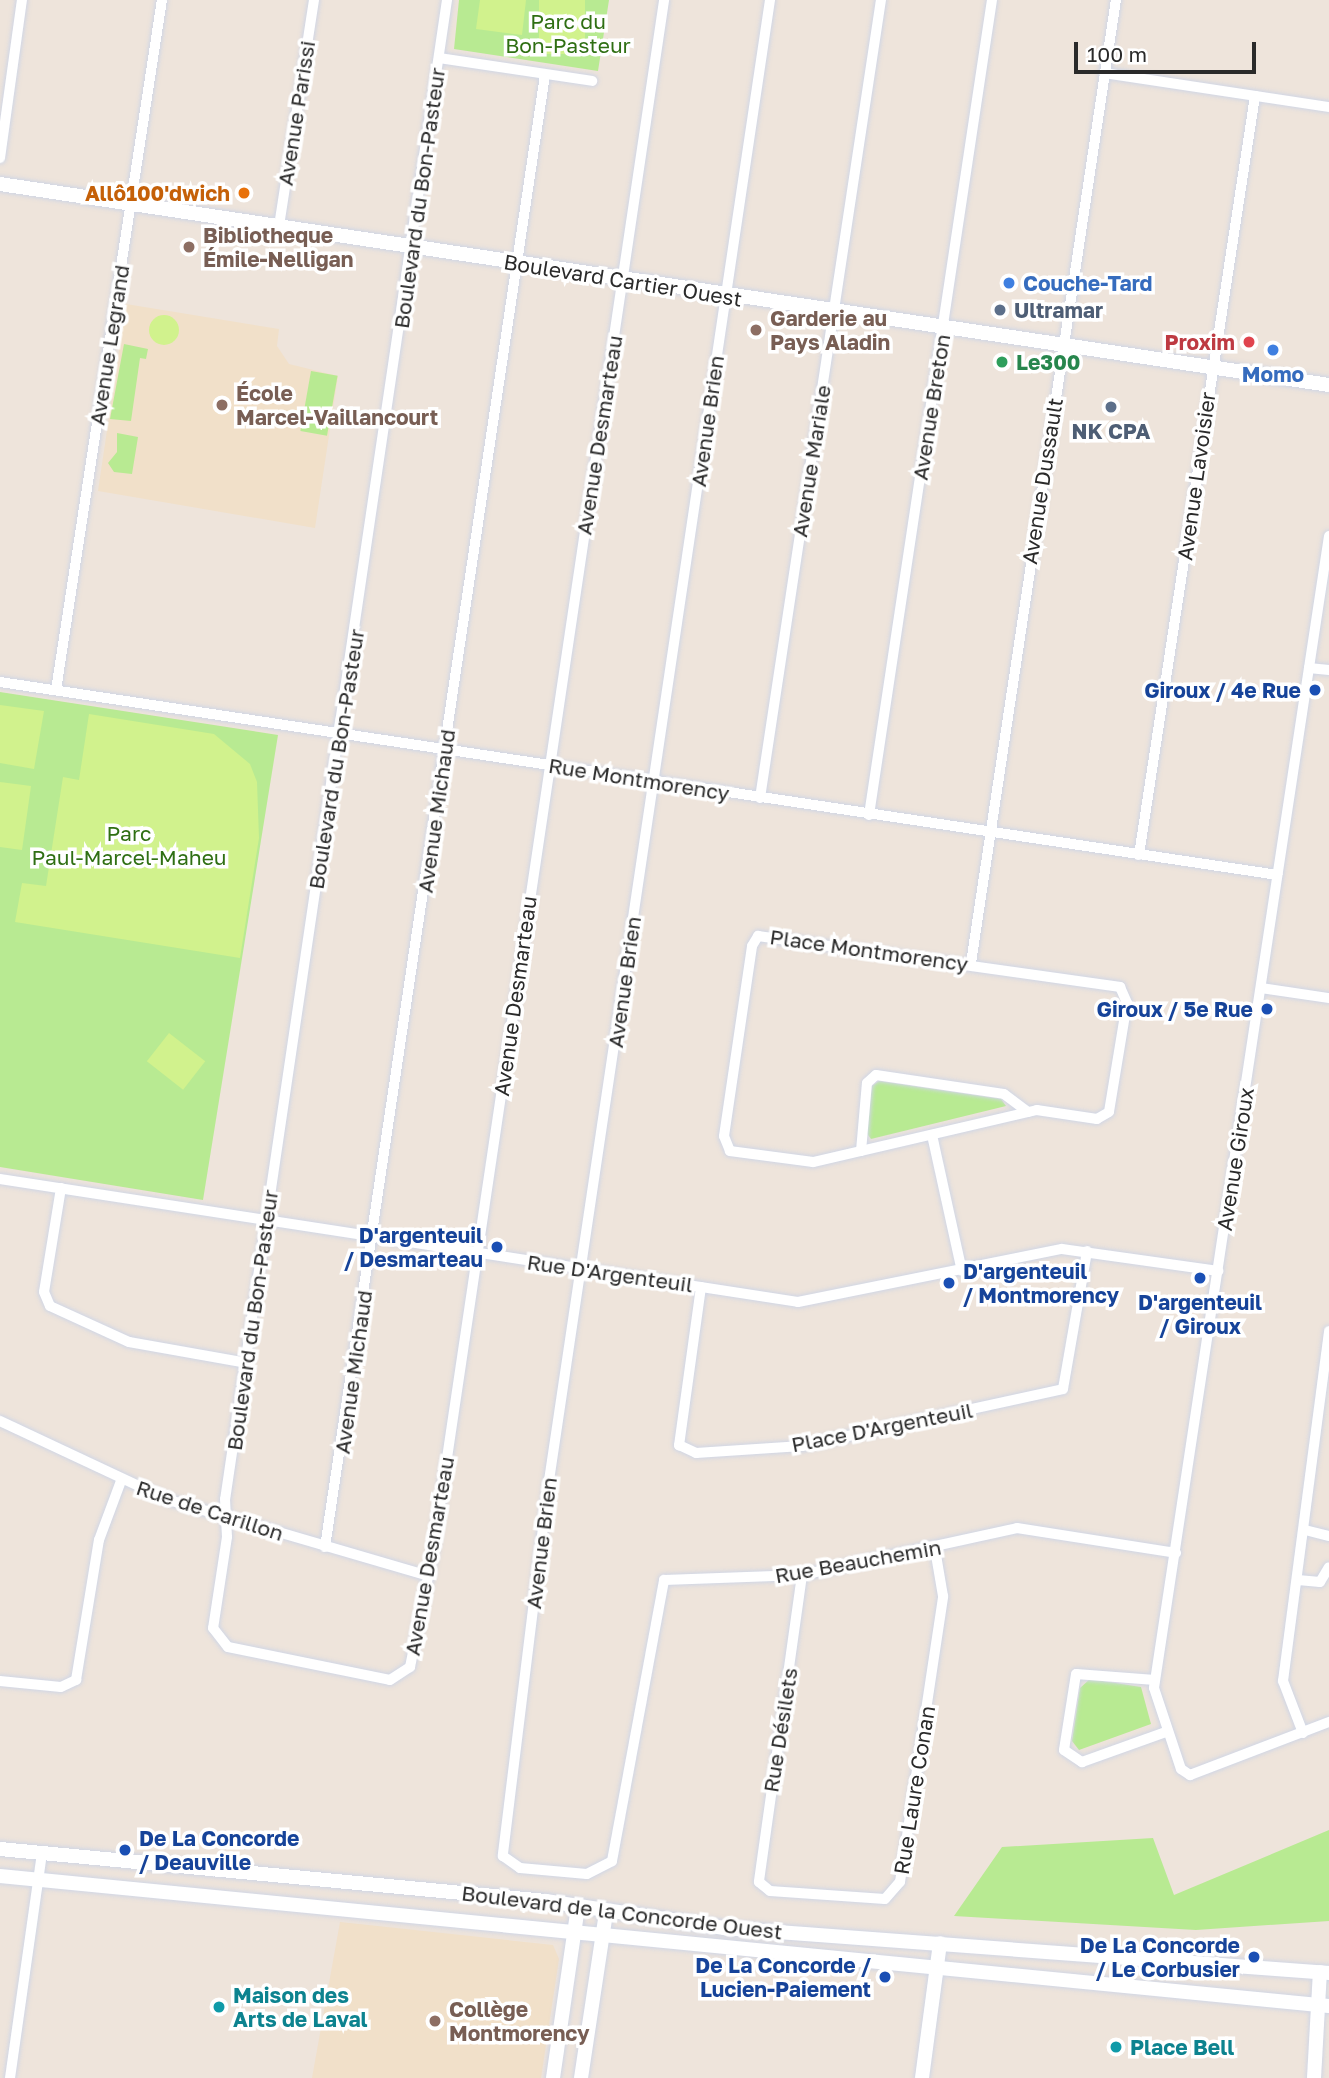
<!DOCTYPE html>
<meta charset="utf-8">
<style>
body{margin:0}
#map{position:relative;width:1329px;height:2078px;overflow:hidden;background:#eee4db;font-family:"Golos Text",sans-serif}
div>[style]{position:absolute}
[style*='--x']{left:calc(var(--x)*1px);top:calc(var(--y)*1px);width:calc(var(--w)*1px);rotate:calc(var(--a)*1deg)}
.education>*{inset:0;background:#f1e0c9}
.green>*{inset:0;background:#b8ea92;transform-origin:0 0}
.pitch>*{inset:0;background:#d1f28d;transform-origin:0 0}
.round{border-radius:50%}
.roads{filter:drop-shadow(0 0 2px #d0d6e5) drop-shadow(0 0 2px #d0d6e5)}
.street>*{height:10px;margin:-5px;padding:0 5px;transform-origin:5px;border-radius:5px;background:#fff}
.secondary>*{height:14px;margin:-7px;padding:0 7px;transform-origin:7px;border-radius:7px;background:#fff}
.dots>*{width:19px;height:19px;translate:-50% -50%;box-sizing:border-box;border:4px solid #fff;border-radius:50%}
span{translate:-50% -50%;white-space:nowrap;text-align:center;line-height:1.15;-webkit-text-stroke:7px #fff;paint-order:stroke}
.park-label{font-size:21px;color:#2f6f13}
.street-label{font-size:21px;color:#2a2a2a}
.food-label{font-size:21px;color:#c56008;font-weight:700}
.right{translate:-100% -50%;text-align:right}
.education-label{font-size:21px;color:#785e54;font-weight:700}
.left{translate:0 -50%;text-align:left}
.shop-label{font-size:21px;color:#366cbe;font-weight:700}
.service-label{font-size:21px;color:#4e5e75;font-weight:700}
.health-label{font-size:21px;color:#be3a42;font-weight:700}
.leisure-label{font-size:21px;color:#27864d;font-weight:700}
.transit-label{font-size:21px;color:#164399;font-weight:700}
.culture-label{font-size:21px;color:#0d838f;font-weight:700}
.scale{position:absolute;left:1074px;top:42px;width:182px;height:32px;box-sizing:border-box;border:4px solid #2a2a2a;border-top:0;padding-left:9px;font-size:21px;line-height:24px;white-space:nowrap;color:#2a2a2a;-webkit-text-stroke:5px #fff;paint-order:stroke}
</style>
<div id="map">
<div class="education">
<div style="clip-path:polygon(126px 304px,279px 329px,277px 346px,289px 364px,338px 376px,315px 528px,98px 491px)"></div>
<div style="clip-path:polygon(340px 1922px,553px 1945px,559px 1959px,541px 2078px,312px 2078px)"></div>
</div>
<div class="green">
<div style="clip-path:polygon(459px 0,609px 0,598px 71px,454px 49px)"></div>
<div style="clip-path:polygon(124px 344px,148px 349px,146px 359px,140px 358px,131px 421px,110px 419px)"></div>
<div style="left:311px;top:371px;width:27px;height:61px;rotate:10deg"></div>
<div style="clip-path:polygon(117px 433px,138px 437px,132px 474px,114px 472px,108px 463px,117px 452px)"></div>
<div style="clip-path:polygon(0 692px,278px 735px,203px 1200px,0 1167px)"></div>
<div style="clip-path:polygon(879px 1081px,1001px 1099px,1006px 1106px,871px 1139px,866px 1132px,872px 1086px)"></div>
<div style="clip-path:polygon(1090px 1679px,1141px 1687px,1151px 1724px,1079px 1750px,1072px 1741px,1080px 1688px)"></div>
<div style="clip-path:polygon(1329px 1830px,1329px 1921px,1196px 1930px,954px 1916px,1002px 1847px,1153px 1838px,1174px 1895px)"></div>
</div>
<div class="pitch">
<div style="clip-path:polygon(480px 0,526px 0,522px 35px,476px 29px)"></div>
<div style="left:539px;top:0;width:46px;height:54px"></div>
<div class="round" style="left:149px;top:315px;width:30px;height:30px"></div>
<div style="clip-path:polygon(0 705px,44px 711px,34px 769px,0 763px)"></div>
<div style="clip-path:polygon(89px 714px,214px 734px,250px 764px,257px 782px,259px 838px,240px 958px,15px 922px,22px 883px,46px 886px,63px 777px,79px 780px)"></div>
<div style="clip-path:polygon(0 782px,31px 786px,22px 850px,0 847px)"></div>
<div style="left:169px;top:1033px;width:46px;height:36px;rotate:38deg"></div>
</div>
<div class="roads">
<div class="street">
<div style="--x:447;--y:0;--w:1515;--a:98.42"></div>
<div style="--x:225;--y:1499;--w:38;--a:87"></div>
<div style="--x:227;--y:1537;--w:92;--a:98.7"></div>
<div style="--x:213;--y:1628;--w:24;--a:52"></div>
<div style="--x:228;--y:1647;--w:165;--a:11.5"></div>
<div style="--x:390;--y:1680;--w:24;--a:-33"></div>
<div style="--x:410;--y:1667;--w:117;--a:-78.7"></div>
<div style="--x:433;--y:1552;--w:1569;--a:-81.53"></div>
<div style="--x:770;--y:0;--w:1503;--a:98.49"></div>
<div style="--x:548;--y:1487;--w:372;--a:97"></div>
<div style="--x:503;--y:1856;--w:21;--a:35"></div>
<div style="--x:520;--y:1868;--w:67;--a:5.1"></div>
<div style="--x:587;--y:1874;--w:28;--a:-27"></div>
<div style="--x:612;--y:1861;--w:286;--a:-79.5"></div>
<div style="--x:664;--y:1580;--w:138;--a:-2.1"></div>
<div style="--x:802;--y:1575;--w:220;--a:-12.3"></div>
<div style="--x:1017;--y:1528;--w:161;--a:8.9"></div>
<div style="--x:439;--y:58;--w:155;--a:8.5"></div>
<div style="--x:1104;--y:73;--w:228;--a:8.6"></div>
<div style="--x:0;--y:158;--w:160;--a:-82.1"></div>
<div style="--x:279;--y:226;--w:229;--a:-81.2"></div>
<div style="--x:1329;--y:536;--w:1165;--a:98.64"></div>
<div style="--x:1154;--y:1688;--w:85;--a:71.6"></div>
<div style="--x:1181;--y:1769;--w:11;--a:34"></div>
<div style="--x:1190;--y:1775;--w:149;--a:-20.9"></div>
<div style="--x:1309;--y:668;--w:20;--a:6"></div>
<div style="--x:0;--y:682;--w:1292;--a:8.59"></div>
<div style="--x:56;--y:690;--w:698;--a:-81.27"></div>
<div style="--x:760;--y:798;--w:807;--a:-81.38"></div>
<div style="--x:869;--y:815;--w:824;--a:-81.42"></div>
<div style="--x:1139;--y:855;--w:768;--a:-81.31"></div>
<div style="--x:758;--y:936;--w:366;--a:8"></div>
<div style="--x:1120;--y:987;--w:17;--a:66"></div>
<div style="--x:1127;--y:1003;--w:110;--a:99.4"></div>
<div style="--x:1109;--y:1112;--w:14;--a:150"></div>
<div style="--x:1097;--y:1119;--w:61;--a:-171.5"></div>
<div style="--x:1037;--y:1110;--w:230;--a:166.9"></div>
<div style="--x:813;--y:1162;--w:84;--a:-172.5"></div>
<div style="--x:730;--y:1151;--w:16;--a:-112"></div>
<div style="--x:724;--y:1136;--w:192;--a:-81.6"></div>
<div style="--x:752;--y:946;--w:12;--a:-59"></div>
<div style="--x:971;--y:963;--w:974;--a:-81.44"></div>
<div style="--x:1261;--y:988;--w:69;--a:8.4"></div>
<div style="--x:932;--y:1135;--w:139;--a:77.6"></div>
<div style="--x:861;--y:1151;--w:68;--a:-85"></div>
<div style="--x:867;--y:1083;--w:12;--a:-42"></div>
<div style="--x:876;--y:1075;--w:129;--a:8.4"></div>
<div style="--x:1004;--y:1094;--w:30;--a:37"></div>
<div style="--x:0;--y:1179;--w:807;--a:8.76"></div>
<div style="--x:798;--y:1302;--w:269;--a:-11.4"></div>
<div style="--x:1062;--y:1249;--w:158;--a:8"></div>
<div style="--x:61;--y:1188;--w:105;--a:99.3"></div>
<div style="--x:44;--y:1292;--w:15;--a:67"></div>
<div style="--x:50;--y:1306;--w:87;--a:24.5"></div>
<div style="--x:129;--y:1342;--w:120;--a:10.1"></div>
<div style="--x:701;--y:1287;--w:160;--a:97.9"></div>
<div style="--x:679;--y:1445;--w:19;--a:25"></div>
<div style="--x:696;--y:1453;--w:106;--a:-3.8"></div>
<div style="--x:802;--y:1446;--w:267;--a:-12.3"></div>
<div style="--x:1063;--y:1389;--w:140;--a:-80.1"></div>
<div style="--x:0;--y:1421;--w:187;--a:25.1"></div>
<div style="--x:169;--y:1500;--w:271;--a:16.3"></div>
<div style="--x:1305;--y:1530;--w:25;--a:14"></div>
<div style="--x:325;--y:1547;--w:1488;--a:-81.5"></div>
<div style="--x:802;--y:1575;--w:310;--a:98"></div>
<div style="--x:759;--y:1882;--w:14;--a:39"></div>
<div style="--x:770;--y:1891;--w:115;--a:4"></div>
<div style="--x:885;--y:1899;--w:23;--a:-49"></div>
<div style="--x:900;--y:1882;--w:289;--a:-81.4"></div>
<div style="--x:943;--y:1596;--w:48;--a:-99.7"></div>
<div style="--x:1298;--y:1580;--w:22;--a:5"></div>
<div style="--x:1320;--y:1582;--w:17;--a:-59"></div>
<div style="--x:1155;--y:1680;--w:79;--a:-175.7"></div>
<div style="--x:1076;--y:1674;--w:77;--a:99"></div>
<div style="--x:1064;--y:1750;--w:22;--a:34"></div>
<div style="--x:1082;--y:1762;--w:89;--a:-19.7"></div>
<div style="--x:0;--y:1681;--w:61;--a:5.6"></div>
<div style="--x:61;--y:1687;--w:17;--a:-25"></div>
<div style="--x:76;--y:1680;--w:142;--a:-80.7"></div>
<div style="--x:99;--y:1540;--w:63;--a:-69.6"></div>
<div style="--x:1303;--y:1733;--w:56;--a:-111"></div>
<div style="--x:1283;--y:1681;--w:353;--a:-82.5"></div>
<div style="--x:10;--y:2078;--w:226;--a:-81.9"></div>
</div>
<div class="secondary">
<div style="--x:0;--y:184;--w:1344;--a:8.6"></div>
<div style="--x:0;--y:1849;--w:548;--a:5.44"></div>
<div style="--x:546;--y:1901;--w:180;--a:8.6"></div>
<div style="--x:724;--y:1928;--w:607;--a:4.25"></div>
<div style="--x:0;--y:1876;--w:1335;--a:5.59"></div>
<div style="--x:553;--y:2078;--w:173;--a:-81.7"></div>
<div style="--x:581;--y:2078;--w:168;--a:-81.4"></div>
<div style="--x:922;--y:2078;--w:136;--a:-82.4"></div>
<div style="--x:1314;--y:2078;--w:106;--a:-86.8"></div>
</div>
</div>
<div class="dots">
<div style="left:244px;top:193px;background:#e8710a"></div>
<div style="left:189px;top:247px;background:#8d6e63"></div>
<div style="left:1009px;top:283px;background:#3f7fe0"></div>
<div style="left:1000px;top:310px;background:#5c6f8a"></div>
<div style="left:756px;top:330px;background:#8d6e63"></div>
<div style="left:1249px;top:342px;background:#e0444e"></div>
<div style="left:1273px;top:350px;background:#3f7fe0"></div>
<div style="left:1002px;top:362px;background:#2e9e5b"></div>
<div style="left:222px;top:405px;background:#8d6e63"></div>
<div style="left:1111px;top:407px;background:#5c6f8a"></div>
<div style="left:1315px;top:690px;background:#1a4fb4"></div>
<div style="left:1267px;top:1009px;background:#1a4fb4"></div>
<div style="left:497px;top:1247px;background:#1a4fb4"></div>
<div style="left:1200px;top:1278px;background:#1a4fb4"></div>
<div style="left:949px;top:1283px;background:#1a4fb4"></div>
<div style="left:125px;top:1850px;background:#1a4fb4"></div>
<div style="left:1254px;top:1957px;background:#1a4fb4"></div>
<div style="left:885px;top:1977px;background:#1a4fb4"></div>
<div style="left:219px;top:2007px;background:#0f9aa8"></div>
<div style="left:435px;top:2021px;background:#8d6e63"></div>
<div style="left:1116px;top:2047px;background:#0f9aa8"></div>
</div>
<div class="park-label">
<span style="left:568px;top:33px">Parc du<br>Bon-Pasteur</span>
<span style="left:129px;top:845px">Parc<br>Paul-Marcel-Maheu</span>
</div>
<div class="street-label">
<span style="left:296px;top:113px;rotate:-81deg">Avenue Parissi</span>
<span style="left:419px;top:198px;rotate:-82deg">Boulevard du Bon-Pasteur</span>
<span style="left:623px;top:280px;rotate:9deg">Boulevard Cartier Ouest</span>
<span style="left:109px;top:345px;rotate:-81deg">Avenue Legrand</span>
<span style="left:931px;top:407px;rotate:-81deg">Avenue Breton</span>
<span style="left:707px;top:421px;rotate:-82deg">Avenue Brien</span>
<span style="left:599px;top:435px;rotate:-81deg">Avenue Desmarteau</span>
<span style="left:811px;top:461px;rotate:-81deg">Avenue Mariale</span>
<span style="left:1196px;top:476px;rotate:-82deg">Avenue Lavoisier</span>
<span style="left:1042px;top:481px;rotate:-81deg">Avenue Dussault</span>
<span style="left:336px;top:759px;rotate:-81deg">Boulevard du Bon-Pasteur</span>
<span style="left:639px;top:779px;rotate:9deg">Rue Montmorency</span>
<span style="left:436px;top:811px;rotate:-82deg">Avenue Michaud</span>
<span style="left:869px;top:950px;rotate:8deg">Place Montmorency</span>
<span style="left:624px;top:982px;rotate:-82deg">Avenue Brien</span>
<span style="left:515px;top:996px;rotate:-82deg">Avenue Desmarteau</span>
<span style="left:1235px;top:1159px;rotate:-81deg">Avenue Giroux</span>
<span style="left:610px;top:1273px;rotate:8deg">Rue D'Argenteuil</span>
<span style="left:252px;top:1320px;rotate:-82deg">Boulevard du Bon-Pasteur</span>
<span style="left:353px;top:1372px;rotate:-82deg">Avenue Michaud</span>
<span style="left:882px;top:1427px;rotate:-11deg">Place D'Argenteuil</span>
<span style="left:210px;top:1510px;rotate:18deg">Rue de Carillon</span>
<span style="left:541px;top:1543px;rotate:-83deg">Avenue Brien</span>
<span style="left:429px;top:1556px;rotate:-80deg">Avenue Desmarteau</span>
<span style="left:858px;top:1561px;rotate:-10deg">Rue Beauchemin</span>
<span style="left:780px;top:1730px;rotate:-81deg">Rue Désilets</span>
<span style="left:914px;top:1790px;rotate:-81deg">Rue Laure Conan</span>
<span style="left:622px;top:1912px;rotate:7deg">Boulevard de la Concorde Ouest</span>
</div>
<div class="food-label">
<span class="right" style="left:230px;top:193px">Allô100'dwich</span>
</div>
<div class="education-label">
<span class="left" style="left:203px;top:247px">Bibliotheque<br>Émile-Nelligan</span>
<span class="left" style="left:770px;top:330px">Garderie au<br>Pays Aladin</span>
<span class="left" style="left:236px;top:405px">École<br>Marcel-Vaillancourt</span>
<span class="left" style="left:449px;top:2021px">Collège<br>Montmorency</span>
</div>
<div class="shop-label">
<span class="left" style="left:1023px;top:283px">Couche-Tard</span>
<span style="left:1273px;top:374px">Momo</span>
</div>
<div class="service-label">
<span class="left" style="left:1014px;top:310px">Ultramar</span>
<span style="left:1111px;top:431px">NK CPA</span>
</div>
<div class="health-label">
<span class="right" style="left:1235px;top:342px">Proxim</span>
</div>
<div class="leisure-label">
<span class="left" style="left:1016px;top:362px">Le300</span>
</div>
<div class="transit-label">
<span class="right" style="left:1301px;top:690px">Giroux / 4e Rue</span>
<span class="right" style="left:1253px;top:1009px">Giroux / 5e Rue</span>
<span class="right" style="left:483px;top:1247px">D'argenteuil<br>/ Desmarteau</span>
<span class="left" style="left:963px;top:1283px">D'argenteuil<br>/ Montmorency</span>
<span style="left:1200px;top:1314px">D'argenteuil<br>/ Giroux</span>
<span class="left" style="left:139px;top:1850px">De La Concorde<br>/ Deauville</span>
<span class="right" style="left:1240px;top:1957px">De La Concorde<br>/ Le Corbusier</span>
<span class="right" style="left:871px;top:1977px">De La Concorde /<br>Lucien-Paiement</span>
</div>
<div class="culture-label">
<span class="left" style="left:233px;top:2007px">Maison des<br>Arts de Laval</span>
<span class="left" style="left:1130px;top:2047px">Place Bell</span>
</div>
<div class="scale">100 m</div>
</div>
